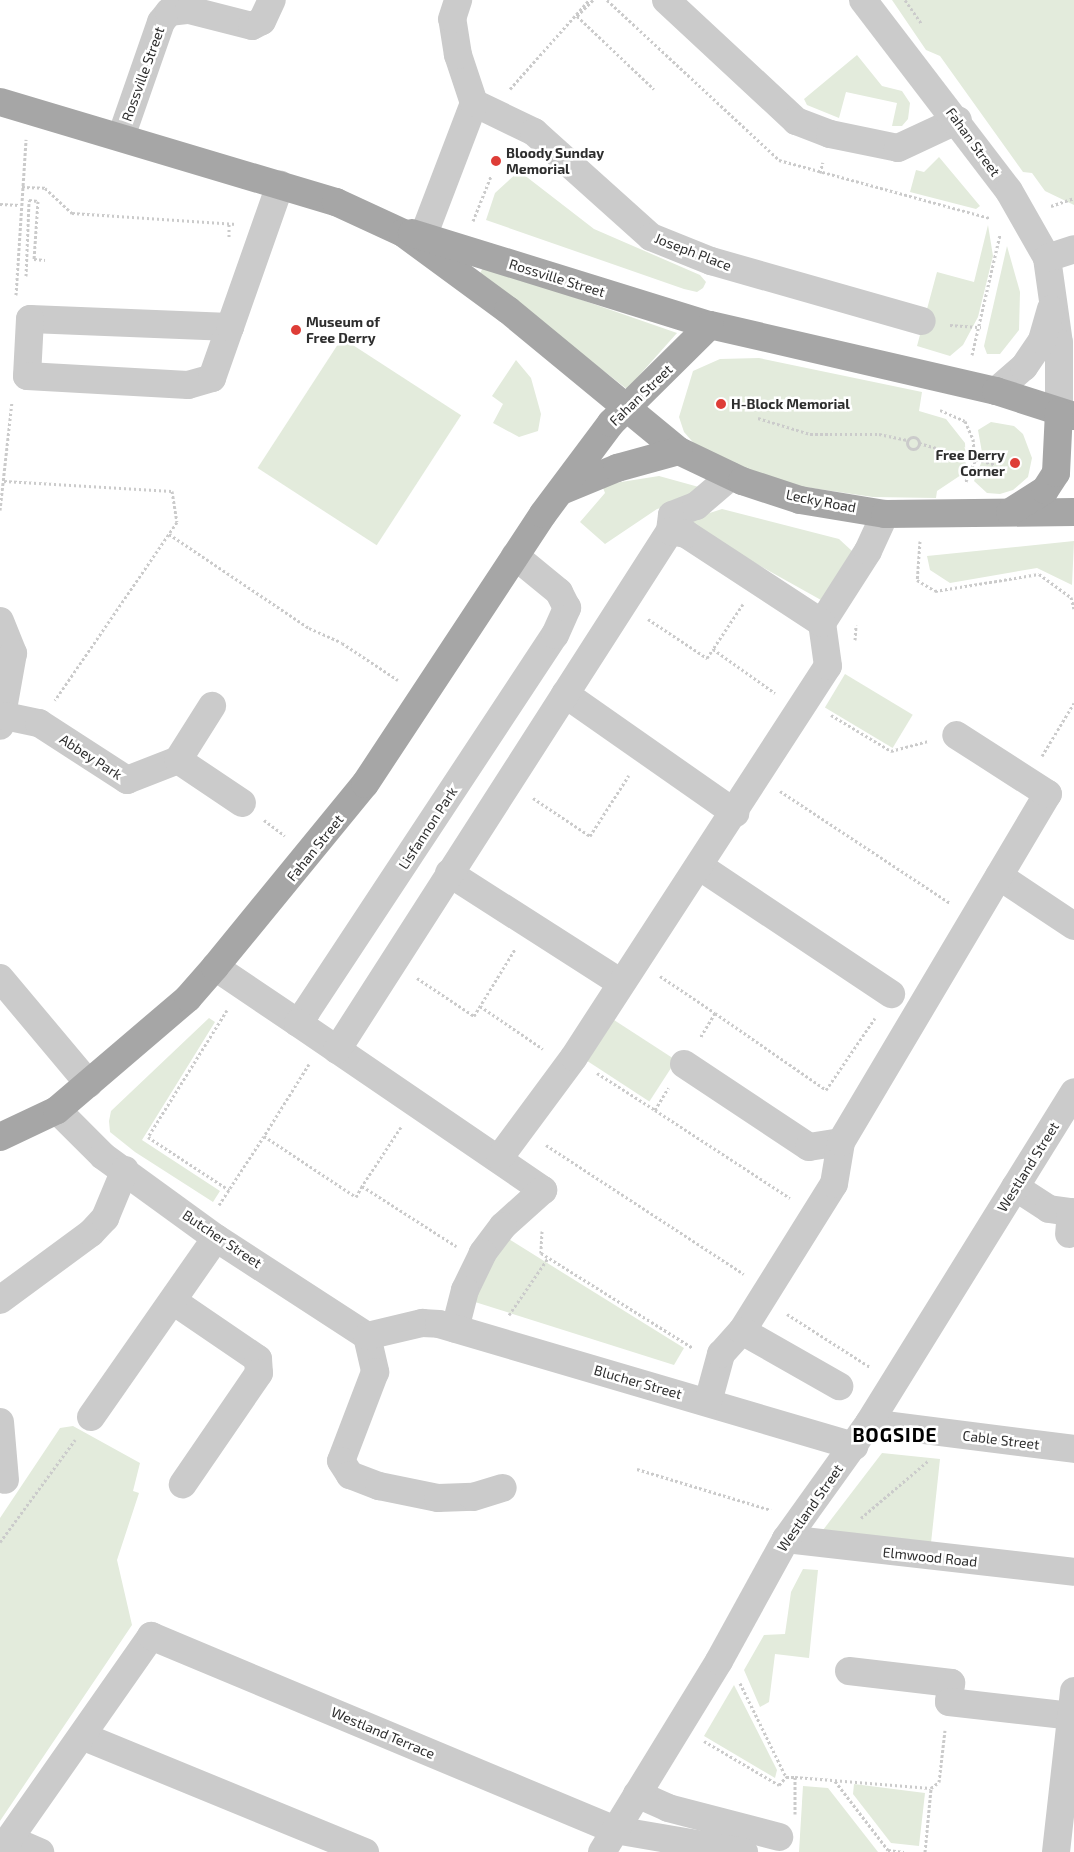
<!DOCTYPE html>
<style>
body{margin:0}
#map{position:relative;width:1074px;height:1852px;overflow:hidden;background:#fff;font-family:"Exo 2",sans-serif}
div>[style]{position:absolute}
[style*='--x']{left:calc(var(--x)*1px);top:calc(var(--y)*1px);width:calc(var(--w)*1px);rotate:calc(var(--a)*1deg)}
.green>*{inset:0;background:#e3ebdc;transform-origin:0 0}
.path>*{height:3px;margin-top:-1.5px;transform-origin:0;background:repeating-linear-gradient(90deg,#cbcbcb 0 2.5px,transparent 0 5px)}
.path>.ring{margin:-1.5px;padding:0;box-sizing:content-box;background:none;border:3px solid #cbcbcb;border-radius:50%}
.minor>*{height:28px;margin:-14px;padding:0 14px;transform-origin:14px;border-radius:14px;background:#cbcbcb}
.major>*{height:28px;margin:-14px;padding:0 14px;transform-origin:14px;border-radius:14px;background:#a6a6a6}
.dots>*{width:14px;height:14px;translate:-50% -50%;box-sizing:border-box;border:2px solid #fff;border-radius:50%}
span{translate:-50% -50%;white-space:nowrap;text-align:center;line-height:1.15;-webkit-text-stroke:5px #fff;paint-order:stroke}
.street-label{font-size:14px;color:#2e2e2e}
.poi-label{font-size:14px;color:#2e2e2e;font-weight:700}
.left{translate:0 -50%;text-align:left}
.right{translate:-100% -50%;text-align:right}
.district-label{font-size:19px;color:#000;font-weight:700;letter-spacing:1px}
</style>
<div id="map">
<div class="green">
<div style="clip-path:polygon(892px 0,1074px 0,1074px 205px,1045px 191px,1032px 173px,1023px 172px,940px 56px,926px 50px)"></div>
<div style="clip-path:polygon(857px 55px,882px 86px,902px 91px,910px 103px,908px 119px,902px 126px,892px 126px,897px 103px,846px 92px,839px 118px,807px 105px,804px 99px)"></div>
<div style="clip-path:polygon(939px 157px,980px 206px,976px 209px,910px 192px,916px 170px,924px 172px)"></div>
<div style="clip-path:polygon(519px 171px,594px 229px,700px 275px,706px 282px,703px 288px,697px 292px,684px 289px,486px 220px,495px 193px)"></div>
<div style="clip-path:polygon(988px 225px,993px 256px,978px 317px,963px 345px,950px 356px,917px 346px,937px 272px,974px 282px)"></div>
<div style="clip-path:polygon(1007px 246px,1020px 292px,1019px 330px,1000px 354px,987px 354px,984px 346px)"></div>
<div style="clip-path:polygon(484px 266px,677px 333px,627px 389px,479px 275px)"></div>
<div style="left:342px;top:338px;width:142px;height:155px;rotate:33deg"></div>
<div style="clip-path:polygon(759px 358px,922px 392px,919px 411px,946px 419px,965px 443px,966px 464px,961px 475px,937px 491px,936px 498px,873px 497px,791px 485px,733px 468px,698px 448px,684px 432px,679px 417px,693px 371px,720px 359px)"></div>
<div style="clip-path:polygon(516px 360px,531px 378px,541px 414px,538px 431px,519px 437px,493px 423px,503px 404px,492px 396px)"></div>
<div style="clip-path:polygon(991px 422px,1014px 426px,1023px 434px,1032px 458px,1028px 477px,1013px 490px,1000px 494px,987px 493px,974px 481px,983px 458px,978px 430px)"></div>
<div style="clip-path:polygon(659px 476px,706px 489px,702px 497px,657px 509px,605px 544px,580px 522px,605px 493px,602px 485px)"></div>
<div style="clip-path:polygon(722px 509px,839px 539px,852px 551px,821px 600px,682px 522px)"></div>
<div style="clip-path:polygon(1074px 541px,1072px 585px,1037px 568px,950px 583px,930px 570px,927px 556px)"></div>
<div style="left:845px;top:674px;width:79px;height:39px;rotate:31deg"></div>
<div style="clip-path:polygon(209px 1018px,215px 1022px,142px 1140px,220px 1191px,213px 1202px,135px 1152px,110px 1132px,109px 1121px,111px 1111px)"></div>
<div style="left:614px;top:1020px;width:74px;height:49px;rotate:33deg"></div>
<div style="clip-path:polygon(507px 1238px,684px 1348px,674px 1365px,475px 1302px,497px 1243px)"></div>
<div style="clip-path:polygon(73px 1426px,140px 1463px,133px 1491px,139px 1493px,117px 1560px,132px 1625px,0 1821px,0 1518px,60px 1428px)"></div>
<div style="clip-path:polygon(882px 1453px,940px 1459px,931px 1543px,823px 1530px)"></div>
<div style="clip-path:polygon(803px 1569px,818px 1570px,809px 1658px,775px 1654px,769px 1702px,760px 1707px,744px 1670px,764px 1635px,785px 1634px,791px 1592px)"></div>
<div style="clip-path:polygon(734px 1685px,777px 1770px,775px 1778px,704px 1736px)"></div>
<div style="clip-path:polygon(854px 1784px,925px 1793px,919px 1846px,891px 1843px,853px 1794px)"></div>
<div style="clip-path:polygon(803px 1786px,828px 1788px,878px 1852px,799px 1852px)"></div>
</div>
<div class="path">
<div style="--x:593;--y:0;--w:23;--a:135"></div>
<div style="--x:577;--y:16;--w:106;--a:43.5"></div>
<div style="--x:607;--y:0;--w:235;--a:42.9"></div>
<div style="--x:779;--y:160;--w:219;--a:15.4"></div>
<div style="--x:905;--y:0;--w:29;--a:55"></div>
<div style="--x:510;--y:89;--w:119;--a:-48.4"></div>
<div style="--x:820;--y:173;--w:11;--a:-75"></div>
<div style="--x:22;--y:187;--w:23;--a:2"></div>
<div style="--x:45;--y:188;--w:37;--a:43"></div>
<div style="--x:72;--y:213;--w:165;--a:3.8"></div>
<div style="--x:0;--y:204;--w:20;--a:3"></div>
<div style="--x:1051;--y:206;--w:24;--a:-19"></div>
<div style="--x:473;--y:221;--w:48;--a:-68.2"></div>
<div style="--x:229;--y:237;--w:15;--a:-90"></div>
<div style="--x:26;--y:276;--w:76;--a:-87.7"></div>
<div style="--x:29;--y:200;--w:9;--a:6"></div>
<div style="--x:38;--y:201;--w:58;--a:93.9"></div>
<div style="--x:34;--y:259;--w:11;--a:5"></div>
<div style="--x:16;--y:295;--w:156;--a:-86.3"></div>
<div style="--x:950;--y:325;--w:31;--a:4"></div>
<div style="--x:972;--y:355;--w:123;--a:-76.9"></div>
<div style="--x:940;--y:410;--w:27;--a:24"></div>
<div style="--x:965;--y:421;--w:20;--a:66"></div>
<div style="--x:973;--y:439;--w:22;--a:85"></div>
<div style="--x:975;--y:461;--w:24;--a:114"></div>
<div style="--x:758;--y:418;--w:54;--a:17.1"></div>
<div style="--x:810;--y:434;--w:69;--a:0"></div>
<div style="--x:879;--y:434;--w:30;--a:12"></div>
<div class="ring" style="left:907px;top:437px;width:9px;height:9px"></div>
<div style="--x:919;--y:443;--w:80;--a:15.9"></div>
<div style="--x:4;--y:481;--w:168;--a:3.4"></div>
<div style="--x:172;--y:491;--w:31;--a:81"></div>
<div style="--x:177;--y:522;--w:216;--a:124.4"></div>
<div style="--x:0;--y:510;--w:110;--a:-83.7"></div>
<div style="--x:169;--y:534;--w:169;--a:33.9"></div>
<div style="--x:309;--y:628;--w:36;--a:24"></div>
<div style="--x:342;--y:643;--w:67;--a:33.5"></div>
<div style="--x:920;--y:541;--w:39;--a:94"></div>
<div style="--x:917;--y:580;--w:21;--a:31"></div>
<div style="--x:935;--y:591;--w:105;--a:-9.3"></div>
<div style="--x:1039;--y:574;--w:39;--a:36"></div>
<div style="--x:1071;--y:597;--w:12;--a:76"></div>
<div style="--x:743;--y:604;--w:54;--a:123.7"></div>
<div style="--x:713;--y:649;--w:76;--a:35.4"></div>
<div style="--x:648;--y:619;--w:71;--a:33.5"></div>
<div style="--x:707;--y:658;--w:11;--a:-56"></div>
<div style="--x:855;--y:640;--w:15;--a:-86"></div>
<div style="--x:831;--y:715;--w:70;--a:31"></div>
<div style="--x:891;--y:751;--w:39;--a:-15"></div>
<div style="--x:1042;--y:756;--w:62;--a:-58.9"></div>
<div style="--x:780;--y:791;--w:204;--a:33.4"></div>
<div style="--x:533;--y:798;--w:69;--a:33.7"></div>
<div style="--x:590;--y:836;--w:72;--a:-57.4"></div>
<div style="--x:264;--y:820;--w:26;--a:37"></div>
<div style="--x:660;--y:976;--w:66;--a:33.9"></div>
<div style="--x:715;--y:1013;--w:29;--a:121"></div>
<div style="--x:417;--y:978;--w:69;--a:33.7"></div>
<div style="--x:474;--y:1016;--w:79;--a:-58.5"></div>
<div style="--x:480;--y:1006;--w:76;--a:34.3"></div>
<div style="--x:227;--y:1010;--w:150;--a:121.9"></div>
<div style="--x:148;--y:1137;--w:97;--a:33.2"></div>
<div style="--x:715;--y:1013;--w:135;--a:34.7"></div>
<div style="--x:826;--y:1090;--w:87;--a:-55.8"></div>
<div style="--x:309;--y:1064;--w:85;--a:122"></div>
<div style="--x:264;--y:1136;--w:110;--a:33.5"></div>
<div style="--x:356;--y:1197;--w:13;--a:-61"></div>
<div style="--x:597;--y:1073;--w:69;--a:32.5"></div>
<div style="--x:655;--y:1110;--w:26;--a:-59"></div>
<div style="--x:655;--y:1110;--w:161;--a:33.1"></div>
<div style="--x:401;--y:1127;--w:71;--a:123.5"></div>
<div style="--x:362;--y:1186;--w:112;--a:32.6"></div>
<div style="--x:546;--y:1145;--w:236;--a:33.1"></div>
<div style="--x:219;--y:1205;--w:82;--a:-56.9"></div>
<div style="--x:542;--y:1231;--w:22;--a:93"></div>
<div style="--x:541;--y:1253;--w:179;--a:32"></div>
<div style="--x:787;--y:1314;--w:98;--a:32.6"></div>
<div style="--x:509;--y:1315;--w:69;--a:-55.6"></div>
<div style="--x:637;--y:1469;--w:140;--a:17"></div>
<div style="--x:861;--y:1518;--w:88;--a:-40.4"></div>
<div style="--x:0;--y:1542;--w:127;--a:-53.7"></div>
<div style="--x:740;--y:1683;--w:105;--a:63.9"></div>
<div style="--x:786;--y:1777;--w:9;--a:0"></div>
<div style="--x:795;--y:1777;--w:37;--a:90"></div>
<div style="--x:704;--y:1741;--w:87;--a:30.4"></div>
<div style="--x:779;--y:1785;--w:11;--a:-49"></div>
<div style="--x:795;--y:1777;--w:136;--a:4.6"></div>
<div style="--x:835;--y:1781;--w:87;--a:52.5"></div>
<div style="--x:888;--y:1850;--w:16;--a:7"></div>
<div style="--x:925;--y:1852;--w:64;--a:-84.6"></div>
<div style="--x:931;--y:1788;--w:10;--a:-37"></div>
<div style="--x:939;--y:1782;--w:52;--a:-83.4"></div>
</div>
<div class="minor">
<div style="--x:666;--y:0;--w:178;--a:42.9"></div>
<div style="--x:796;--y:121;--w:36;--a:21"></div>
<div style="--x:830;--y:134;--w:69;--a:11.6"></div>
<div style="--x:898;--y:148;--w:66;--a:-25"></div>
<div style="--x:863;--y:0;--w:240;--a:52.6"></div>
<div style="--x:1009;--y:191;--w:77;--a:60.4"></div>
<div style="--x:1047;--y:258;--w:86;--a:82"></div>
<div style="--x:1059;--y:343;--w:69;--a:90"></div>
<div style="--x:474;--y:103;--w:67;--a:25.8"></div>
<div style="--x:534;--y:132;--w:157;--a:41.9"></div>
<div style="--x:651;--y:237;--w:65;--a:21.8"></div>
<div style="--x:711;--y:261;--w:219;--a:15.9"></div>
<div style="--x:121;--y:137;--w:122;--a:-70.8"></div>
<div style="--x:161;--y:22;--w:13;--a:-51"></div>
<div style="--x:169;--y:12;--w:20;--a:-6"></div>
<div style="--x:189;--y:10;--w:65;--a:14.3"></div>
<div style="--x:252;--y:26;--w:11;--a:-27"></div>
<div style="--x:262;--y:21;--w:23;--a:-65"></div>
<div style="--x:424;--y:234;--w:140;--a:-69.1"></div>
<div style="--x:474;--y:103;--w:51;--a:-108.4"></div>
<div style="--x:458;--y:55;--w:36;--a:-99"></div>
<div style="--x:452;--y:19;--w:20;--a:-72"></div>
<div style="--x:1047;--y:258;--w:28;--a:-18"></div>
<div style="--x:230;--y:327;--w:200;--a:-177.7"></div>
<div style="--x:30;--y:319;--w:57;--a:93"></div>
<div style="--x:27;--y:376;--w:161;--a:3.2"></div>
<div style="--x:188;--y:385;--w:25;--a:-16"></div>
<div style="--x:212;--y:378;--w:54;--a:-70.6"></div>
<div style="--x:230;--y:327;--w:151;--a:-70.6"></div>
<div style="--x:996;--y:391;--w:37;--a:-41"></div>
<div style="--x:1024;--y:367;--w:32;--a:-56"></div>
<div style="--x:1042;--y:340;--w:32;--a:-74"></div>
<div style="--x:0;--y:621;--w:35;--a:68"></div>
<div style="--x:13;--y:653;--w:74;--a:100.1"></div>
<div style="--x:822;--y:623;--w:85;--a:-57.4"></div>
<div style="--x:868;--y:551;--w:41;--a:-65.3"></div>
<div style="--x:565;--y:694;--w:208;--a:35"></div>
<div style="--x:5;--y:716;--w:35;--a:12"></div>
<div style="--x:39;--y:723;--w:105;--a:32.9"></div>
<div style="--x:127;--y:780;--w:55;--a:-21.4"></div>
<div style="--x:178;--y:760;--w:64;--a:-57.8"></div>
<div style="--x:178;--y:760;--w:77;--a:33.9"></div>
<div style="--x:699;--y:866;--w:231;--a:33.7"></div>
<div style="--x:449;--y:873;--w:204;--a:32.6"></div>
<div style="--x:999;--y:876;--w:90;--a:33.7"></div>
<div style="--x:215;--y:967;--w:100;--a:34"></div>
<div style="--x:298;--y:1023;--w:14;--a:-54"></div>
<div style="--x:306;--y:1012;--w:452;--a:-56.6"></div>
<div style="--x:555;--y:635;--w:30;--a:-66"></div>
<div style="--x:567;--y:608;--w:18;--a:-117"></div>
<div style="--x:559;--y:592;--w:57;--a:-140.7"></div>
<div style="--x:0;--y:978;--w:138;--a:50"></div>
<div style="--x:298;--y:1023;--w:297;--a:34.3"></div>
<div style="--x:543;--y:1190;--w:54;--a:138"></div>
<div style="--x:503;--y:1226;--w:34;--a:127"></div>
<div style="--x:483;--y:1253;--w:41;--a:115.9"></div>
<div style="--x:465;--y:1290;--w:40;--a:104.4"></div>
<div style="--x:337;--y:1050;--w:617;--a:-57.32"></div>
<div style="--x:670;--y:531;--w:16;--a:-83"></div>
<div style="--x:672;--y:515;--w:26;--a:-21"></div>
<div style="--x:696;--y:506;--w:46;--a:-40.6"></div>
<div style="--x:684;--y:1064;--w:150;--a:33.6"></div>
<div style="--x:809;--y:1147;--w:32;--a:-9"></div>
<div style="--x:57;--y:1110;--w:65;--a:45"></div>
<div style="--x:103;--y:1156;--w:140;--a:36"></div>
<div style="--x:216;--y:1238;--w:180;--a:33"></div>
<div style="--x:367;--y:1336;--w:37;--a:77"></div>
<div style="--x:375;--y:1372;--w:95;--a:110.9"></div>
<div style="--x:341;--y:1461;--w:17;--a:57"></div>
<div style="--x:350;--y:1475;--w:31;--a:21"></div>
<div style="--x:379;--y:1486;--w:60;--a:11.5"></div>
<div style="--x:438;--y:1498;--w:35;--a:-2"></div>
<div style="--x:473;--y:1497;--w:31;--a:-17"></div>
<div style="--x:500;--y:1157;--w:124;--a:-53.5"></div>
<div style="--x:574;--y:1057;--w:466;--a:-57"></div>
<div style="--x:828;--y:666;--w:43;--a:-97.9"></div>
<div style="--x:822;--y:623;--w:163;--a:-146.8"></div>
<div style="--x:686;--y:534;--w:16;--a:-169"></div>
<div style="--x:1015;--y:1187;--w:40;--a:32.9"></div>
<div style="--x:1049;--y:1209;--w:22;--a:8"></div>
<div style="--x:1071;--y:1212;--w:22;--a:95"></div>
<div style="--x:0;--y:1300;--w:113;--a:-36.4"></div>
<div style="--x:91;--y:1233;--w:21;--a:-47"></div>
<div style="--x:105;--y:1218;--w:52;--a:-67.4"></div>
<div style="--x:173;--y:1301;--w:103;--a:34.3"></div>
<div style="--x:258;--y:1359;--w:14;--a:86"></div>
<div style="--x:259;--y:1373;--w:135;--a:124.4"></div>
<div style="--x:742;--y:1331;--w:173;--a:-58"></div>
<div style="--x:834;--y:1184;--w:43;--a:-80.5"></div>
<div style="--x:841;--y:1142;--w:405;--a:-59.3"></div>
<div style="--x:1048;--y:794;--w:109;--a:-147.3"></div>
<div style="--x:367;--y:1336;--w:57;--a:-13.3"></div>
<div style="--x:422;--y:1323;--w:17;--a:3"></div>
<div style="--x:439;--y:1324;--w:433;--a:16.4"></div>
<div style="--x:708;--y:1402;--w:50;--a:-74.8"></div>
<div style="--x:721;--y:1354;--w:31;--a:-48"></div>
<div style="--x:742;--y:1331;--w:112;--a:29.6"></div>
<div style="--x:91;--y:1417;--w:218;--a:-55.1"></div>
<div style="--x:0;--y:1422;--w:58;--a:85.1"></div>
<div style="--x:869;--y:1423;--w:207;--a:7.2"></div>
<div style="--x:786;--y:1539;--w:290;--a:6.5"></div>
<div style="--x:849;--y:1671;--w:103;--a:6.7"></div>
<div style="--x:951;--y:1683;--w:19;--a:96"></div>
<div style="--x:949;--y:1702;--w:123;--a:6.5"></div>
<div style="--x:82;--y:1736;--w:306;--a:22.3"></div>
<div style="--x:637;--y:1794;--w:34;--a:24"></div>
<div style="--x:668;--y:1808;--w:115;--a:14.6"></div>
<div style="--x:9;--y:1839;--w:34;--a:23"></div>
<div style="--x:0;--y:1852;--w:264;--a:-55"></div>
<div style="--x:151;--y:1636;--w:503;--a:22.69"></div>
<div style="--x:615;--y:1830;--w:131;--a:9.7"></div>
<div style="--x:602;--y:1852;--w:224;--a:-58.5"></div>
<div style="--x:719;--y:1661;--w:139;--a:-61.2"></div>
<div style="--x:786;--y:1539;--w:143;--a:-54.4"></div>
<div style="--x:869;--y:1423;--w:389;--a:-58.2"></div>
<div style="--x:1056;--y:1852;--w:162;--a:-83.6"></div>
</div>
<div class="major">
<div style="--x:0;--y:102;--w:351;--a:16.6"></div>
<div style="--x:336;--y:202;--w:74;--a:24.8"></div>
<div style="--x:403;--y:233;--w:130;--a:36.3"></div>
<div style="--x:508;--y:310;--w:222;--a:39.5"></div>
<div style="--x:679;--y:451;--w:70;--a:25.5"></div>
<div style="--x:742;--y:481;--w:61;--a:18.1"></div>
<div style="--x:800;--y:500;--w:86;--a:9.4"></div>
<div style="--x:885;--y:514;--w:189;--a:-0.6"></div>
<div style="--x:412;--y:233;--w:312;--a:17.2"></div>
<div style="--x:710;--y:325;--w:294;--a:13"></div>
<div style="--x:996;--y:391;--w:82;--a:17.8"></div>
<div style="--x:561;--y:491;--w:61;--a:-22.3"></div>
<div style="--x:617;--y:468;--w:64;--a:-15.3"></div>
<div style="--x:1010;--y:512;--w:41;--a:-32.2"></div>
<div style="--x:1045;--y:490;--w:20;--a:-57"></div>
<div style="--x:1056;--y:473;--w:61;--a:-87.2"></div>
<div style="--x:0;--y:1137;--w:63;--a:-25.3"></div>
<div style="--x:57;--y:1110;--w:172;--a:-40.5"></div>
<div style="--x:188;--y:998;--w:41;--a:-48.9"></div>
<div style="--x:215;--y:967;--w:237;--a:-50.7"></div>
<div style="--x:365;--y:784;--w:323;--a:-56.6"></div>
<div style="--x:543;--y:514;--w:114;--a:-53.2"></div>
<div style="--x:611;--y:423;--w:139;--a:-44.7"></div>
</div>
<div class="dots">
<div style="left:496px;top:161px;background:#de3d37"></div>
<div style="left:296px;top:330px;background:#de3d37"></div>
<div style="left:721px;top:404px;background:#de3d37"></div>
<div style="left:1015px;top:463px;background:#de3d37"></div>
</div>
<div class="street-label">
<span style="left:143px;top:74px;rotate:-70deg">Rossville Street</span>
<span style="left:973px;top:142px;rotate:54deg">Fahan Street</span>
<span style="left:693px;top:252px;rotate:21deg">Joseph Place</span>
<span style="left:557px;top:278px;rotate:17deg">Rossville Street</span>
<span style="left:641px;top:395px;rotate:-44deg">Fahan Street</span>
<span style="left:821px;top:501px;rotate:11deg">Lecky Road</span>
<span style="left:91px;top:757px;rotate:33deg">Abbey Park</span>
<span style="left:428px;top:828px;rotate:-57deg">Lisfannon Park</span>
<span style="left:315px;top:848px;rotate:-51deg">Fahan Street</span>
<span style="left:1028px;top:1167px;rotate:-58deg">Westland Street</span>
<span style="left:222px;top:1239px;rotate:34deg">Butcher Street</span>
<span style="left:638px;top:1382px;rotate:16deg">Blucher Street</span>
<span style="left:1001px;top:1440px;rotate:7deg">Cable Street</span>
<span style="left:810px;top:1508px;rotate:-55deg">Westland Street</span>
<span style="left:930px;top:1557px;rotate:6deg">Elmwood Road</span>
<span style="left:383px;top:1733px;rotate:23deg">Westland Terrace</span>
</div>
<div class="poi-label">
<span class="left" style="left:506px;top:161px">Bloody Sunday<br>Memorial</span>
<span class="left" style="left:306px;top:330px">Museum of<br>Free Derry</span>
<span class="left" style="left:731px;top:404px">H-Block Memorial</span>
<span class="right" style="left:1005px;top:463px">Free Derry<br>Corner</span>
</div>
<div class="district-label">
<span style="left:895px;top:1435px">BOGSIDE</span>
</div>
</div>
